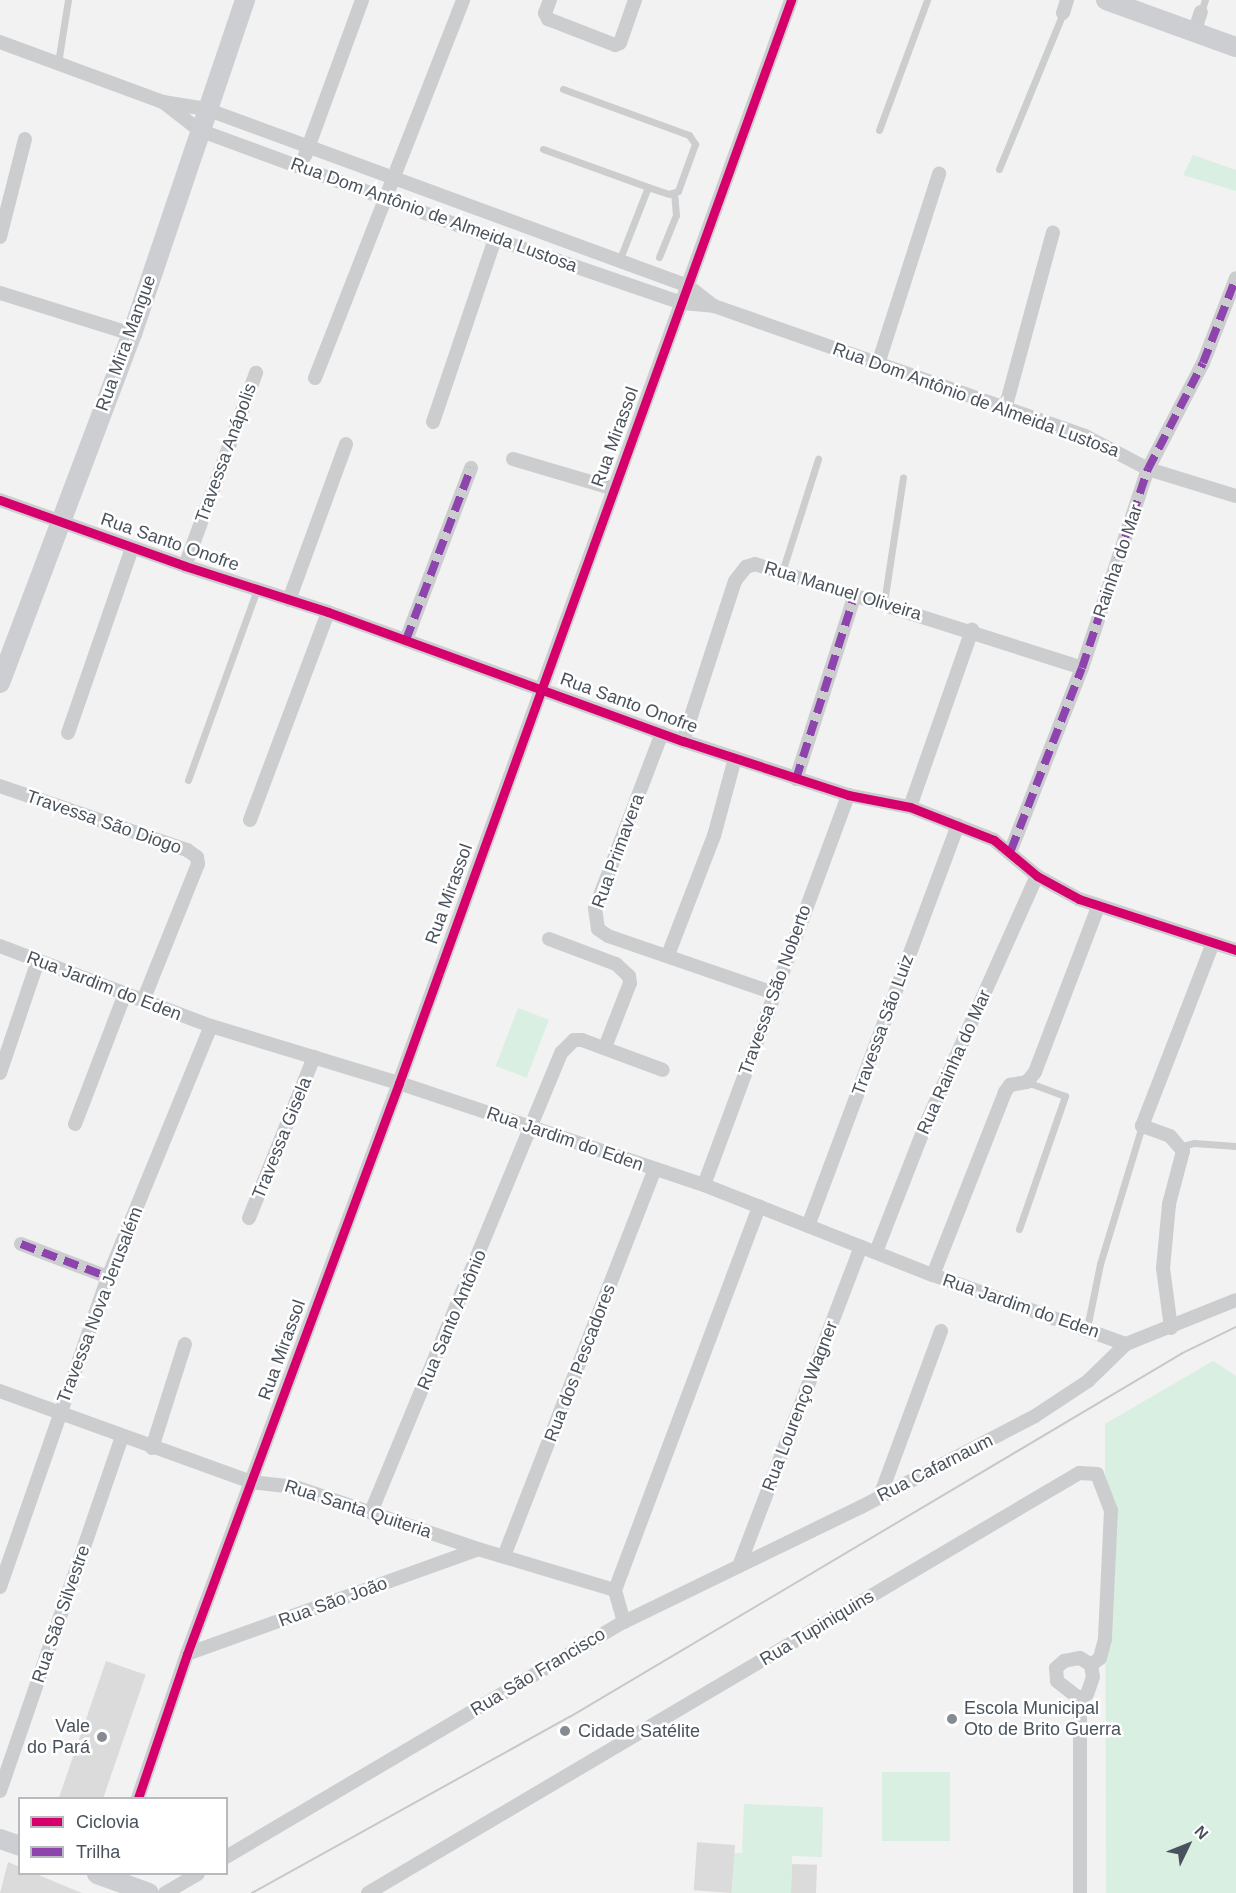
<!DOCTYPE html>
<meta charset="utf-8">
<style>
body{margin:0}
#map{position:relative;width:1236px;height:1893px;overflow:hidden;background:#f2f2f2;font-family:Arial,sans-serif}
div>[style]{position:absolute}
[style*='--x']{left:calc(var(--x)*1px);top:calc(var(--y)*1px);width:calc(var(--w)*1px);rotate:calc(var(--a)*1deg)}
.green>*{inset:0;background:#d9efe2;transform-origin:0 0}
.building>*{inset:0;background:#dbdbdc;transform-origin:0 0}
.lane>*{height:7px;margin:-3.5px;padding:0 3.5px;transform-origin:3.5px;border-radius:3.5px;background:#cccdcf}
.street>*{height:14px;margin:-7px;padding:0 7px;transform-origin:7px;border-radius:7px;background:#cccdcf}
.secondary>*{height:20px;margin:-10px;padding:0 10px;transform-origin:10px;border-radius:10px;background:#ccced1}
.tram>*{height:1.5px;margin:-0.75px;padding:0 0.75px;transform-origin:0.75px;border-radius:0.75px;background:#c7c8c9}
.quiet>*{height:8px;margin-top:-4px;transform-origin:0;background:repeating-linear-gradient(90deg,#8e44ad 0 15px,transparent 0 23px)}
.cycleway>*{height:9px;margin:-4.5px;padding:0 4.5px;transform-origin:4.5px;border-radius:4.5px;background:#d6006c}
.dots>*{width:16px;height:16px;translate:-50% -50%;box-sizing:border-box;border:3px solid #fff;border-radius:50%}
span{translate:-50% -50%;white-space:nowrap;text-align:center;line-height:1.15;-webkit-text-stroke:5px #fff;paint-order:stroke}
.street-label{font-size:18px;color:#4a535d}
.poi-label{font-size:18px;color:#4a535d}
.left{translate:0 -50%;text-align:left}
.right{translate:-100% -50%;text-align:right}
.legend{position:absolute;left:18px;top:1797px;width:210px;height:78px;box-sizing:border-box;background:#fff;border:2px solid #b7babe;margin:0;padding:8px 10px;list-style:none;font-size:18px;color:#4a535d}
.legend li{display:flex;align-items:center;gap:12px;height:30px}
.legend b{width:30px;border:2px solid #b7babe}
.north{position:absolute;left:1158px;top:1815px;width:60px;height:60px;-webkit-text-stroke:4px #fff;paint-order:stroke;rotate:47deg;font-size:16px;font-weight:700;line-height:24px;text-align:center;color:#4a535d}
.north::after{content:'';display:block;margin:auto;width:21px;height:27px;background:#4a535d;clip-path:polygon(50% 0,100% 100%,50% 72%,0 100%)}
</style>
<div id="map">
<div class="green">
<div style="clip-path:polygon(1193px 155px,1236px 170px,1236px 191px,1183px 175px)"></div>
<div style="left:518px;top:1008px;width:33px;height:62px;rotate:21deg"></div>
<div style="clip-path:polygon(1213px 1361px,1236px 1376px,1236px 1893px,1106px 1893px,1105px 1424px)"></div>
<div style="left:882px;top:1772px;width:68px;height:69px"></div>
<div style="clip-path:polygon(744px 1804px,823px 1807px,822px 1857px,792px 1856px,791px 1893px,732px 1893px,734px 1853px,742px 1853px)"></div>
</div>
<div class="building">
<div style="left:106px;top:1661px;width:42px;height:145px;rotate:19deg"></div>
<div style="left:735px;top:1845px;width:48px;height:38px;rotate:94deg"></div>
<div style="clip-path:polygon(8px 1862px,20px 1867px,20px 1874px,36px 1874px,82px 1893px,0 1893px)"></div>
<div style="left:792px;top:1864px;width:25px;height:29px;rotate:2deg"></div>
</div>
<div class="lane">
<div style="--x:1201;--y:12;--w:13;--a:-72"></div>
<div style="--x:58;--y:63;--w:64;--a:-81"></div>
<div style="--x:563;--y:89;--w:134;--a:20.1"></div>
<div style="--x:689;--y:135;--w:11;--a:56"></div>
<div style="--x:695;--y:144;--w:50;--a:109.9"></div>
<div style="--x:678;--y:191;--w:9;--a:162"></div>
<div style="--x:669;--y:194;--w:22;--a:-162"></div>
<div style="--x:648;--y:187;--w:79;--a:111.4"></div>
<div style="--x:879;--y:130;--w:139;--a:-69.7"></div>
<div style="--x:543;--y:149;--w:112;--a:19.9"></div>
<div style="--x:999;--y:169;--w:169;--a:-67.7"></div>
<div style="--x:659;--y:257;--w:45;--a:-68"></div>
<div style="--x:676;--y:215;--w:22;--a:-95"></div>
<div style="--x:782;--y:572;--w:119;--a:-72.3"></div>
<div style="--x:884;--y:603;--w:127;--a:-81.4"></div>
<div style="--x:188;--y:780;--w:203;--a:-70.1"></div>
<div style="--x:1182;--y:1146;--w:12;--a:-14"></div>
<div style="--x:1194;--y:1143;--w:42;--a:4.1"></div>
<div style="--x:1019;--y:1229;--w:141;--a:-70.9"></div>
<div style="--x:1065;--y:1096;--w:40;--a:-159.8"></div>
<div style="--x:1087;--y:1328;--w:65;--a:-78.5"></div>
<div style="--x:1100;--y:1264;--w:144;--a:-73.1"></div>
</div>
<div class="street">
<div style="--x:550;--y:0;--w:14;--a:111"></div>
<div style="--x:545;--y:13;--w:7;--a:63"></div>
<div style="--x:548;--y:19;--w:72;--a:21.2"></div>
<div style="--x:615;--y:45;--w:5;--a:-22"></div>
<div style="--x:620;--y:43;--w:46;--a:-70.8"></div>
<div style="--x:1063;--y:13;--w:14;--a:-73"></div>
<div style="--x:1194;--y:33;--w:22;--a:-72"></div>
<div style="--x:0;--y:42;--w:174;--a:20.2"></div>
<div style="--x:163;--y:102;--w:44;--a:9.2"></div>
<div style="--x:206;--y:109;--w:513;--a:20.16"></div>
<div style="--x:688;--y:286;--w:33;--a:38"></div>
<div style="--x:163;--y:102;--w:46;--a:37.9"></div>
<div style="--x:199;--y:130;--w:315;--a:20.2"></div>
<div style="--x:495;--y:239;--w:198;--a:18.9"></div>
<div style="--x:682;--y:303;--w:32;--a:5"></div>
<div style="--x:714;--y:306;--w:393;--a:19.3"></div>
<div style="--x:1085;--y:436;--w:71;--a:27.6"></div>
<div style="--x:1148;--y:469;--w:92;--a:17.1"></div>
<div style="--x:305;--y:156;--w:166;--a:-69.9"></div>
<div style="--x:0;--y:237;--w:101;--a:-75.7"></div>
<div style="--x:0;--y:293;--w:138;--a:17.3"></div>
<div style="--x:878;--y:364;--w:200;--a:-72.2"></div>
<div style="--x:315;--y:378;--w:406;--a:-68.6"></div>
<div style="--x:1005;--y:409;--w:183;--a:-74.8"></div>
<div style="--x:433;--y:422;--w:193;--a:-71.3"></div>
<div style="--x:513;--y:459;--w:105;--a:16.5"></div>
<div style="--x:0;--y:500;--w:196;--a:19.6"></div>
<div style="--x:185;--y:566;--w:150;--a:17.8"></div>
<div style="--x:328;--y:612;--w:378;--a:20"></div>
<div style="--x:683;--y:741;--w:174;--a:18.1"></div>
<div style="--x:848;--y:795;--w:63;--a:11"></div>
<div style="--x:910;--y:807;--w:90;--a:21.4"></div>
<div style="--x:994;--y:840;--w:56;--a:39.9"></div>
<div style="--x:1037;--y:876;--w:48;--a:28.7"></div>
<div style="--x:1079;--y:899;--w:165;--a:18"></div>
<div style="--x:185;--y:566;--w:206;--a:-69.8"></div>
<div style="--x:289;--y:600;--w:166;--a:-69.9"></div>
<div style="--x:406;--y:640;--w:184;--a:-69.3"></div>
<div style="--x:68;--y:733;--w:196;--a:-70.9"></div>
<div style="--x:662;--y:733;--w:187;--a:110.9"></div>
<div style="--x:595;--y:908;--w:21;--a:82"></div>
<div style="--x:598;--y:929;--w:12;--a:35"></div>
<div style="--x:608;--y:936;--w:176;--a:19"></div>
<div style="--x:683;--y:741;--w:168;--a:-72"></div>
<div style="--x:735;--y:581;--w:18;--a:-52"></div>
<div style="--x:746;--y:567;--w:9;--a:-18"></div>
<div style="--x:755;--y:564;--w:343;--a:17.6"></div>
<div style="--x:796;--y:779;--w:194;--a:-72.3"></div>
<div style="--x:0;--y:786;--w:198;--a:18.9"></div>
<div style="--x:187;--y:850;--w:12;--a:35"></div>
<div style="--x:197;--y:857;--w:7;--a:82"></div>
<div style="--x:198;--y:864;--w:148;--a:111.9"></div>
<div style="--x:910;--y:807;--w:188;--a:-70.7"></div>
<div style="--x:250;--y:820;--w:222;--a:-69.4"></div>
<div style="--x:1011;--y:850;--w:195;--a:-68.7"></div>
<div style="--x:1082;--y:668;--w:210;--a:-71.7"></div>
<div style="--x:1148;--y:469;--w:119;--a:-62.6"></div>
<div style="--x:1203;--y:363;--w:91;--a:-68.8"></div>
<div style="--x:549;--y:939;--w:72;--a:20.5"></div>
<div style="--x:616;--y:964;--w:18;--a:43"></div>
<div style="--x:629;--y:976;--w:7;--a:82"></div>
<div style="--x:630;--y:983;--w:69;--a:111.3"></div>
<div style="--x:0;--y:946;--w:226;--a:20.8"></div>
<div style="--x:211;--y:1026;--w:196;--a:16.9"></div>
<div style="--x:399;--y:1083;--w:322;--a:18.5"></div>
<div style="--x:704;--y:1185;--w:246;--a:21.5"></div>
<div style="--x:933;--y:1275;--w:205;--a:19.7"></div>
<div style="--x:668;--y:955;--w:128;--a:-68.9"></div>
<div style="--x:714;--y:836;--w:81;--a:-74.9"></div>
<div style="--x:0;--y:1073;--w:118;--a:-71.3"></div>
<div style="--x:75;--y:1124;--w:139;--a:-69"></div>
<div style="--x:704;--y:1185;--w:416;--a:-69.7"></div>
<div style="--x:249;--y:1218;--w:174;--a:-68"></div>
<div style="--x:808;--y:1226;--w:428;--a:-69.5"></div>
<div style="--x:21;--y:1244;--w:93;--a:20.8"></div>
<div style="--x:876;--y:1252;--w:135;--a:-68.7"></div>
<div style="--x:925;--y:1126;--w:274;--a:-65.9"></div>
<div style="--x:933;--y:1275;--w:197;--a:-68.5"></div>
<div style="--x:1005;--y:1092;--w:9;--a:-54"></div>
<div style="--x:1010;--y:1085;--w:17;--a:-10"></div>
<div style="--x:1027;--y:1082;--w:13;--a:-51"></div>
<div style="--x:1035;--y:1072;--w:177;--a:-69.1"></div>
<div style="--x:1171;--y:1328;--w:61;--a:-97.6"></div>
<div style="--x:1163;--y:1268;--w:64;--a:-84.6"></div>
<div style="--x:1169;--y:1204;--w:55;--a:-75.2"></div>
<div style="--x:1183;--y:1151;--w:20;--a:-131"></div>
<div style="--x:1170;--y:1136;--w:30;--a:-160"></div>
<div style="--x:1142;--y:1126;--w:196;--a:-68.8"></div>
<div style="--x:0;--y:1391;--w:267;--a:19.9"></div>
<div style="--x:251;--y:1482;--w:44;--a:6.5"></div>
<div style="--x:295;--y:1487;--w:193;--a:18.7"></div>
<div style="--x:478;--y:1549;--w:143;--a:16.7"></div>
<div style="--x:152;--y:1448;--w:109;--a:-72.4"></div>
<div style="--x:880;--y:1496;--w:176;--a:-69.7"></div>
<div style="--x:371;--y:1512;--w:498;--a:-67.5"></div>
<div style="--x:562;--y:1052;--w:17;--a:-45"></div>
<div style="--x:574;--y:1040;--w:8;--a:0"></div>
<div style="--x:582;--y:1040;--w:86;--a:20.3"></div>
<div style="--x:504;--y:1556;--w:415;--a:-68.7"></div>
<div style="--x:739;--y:1566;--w:342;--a:-69.1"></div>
<div style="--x:0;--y:1587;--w:328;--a:-70.8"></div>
<div style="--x:108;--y:1277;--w:271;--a:-67.7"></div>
<div style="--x:624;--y:1622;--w:33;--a:-106"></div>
<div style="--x:615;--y:1590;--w:410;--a:-69.4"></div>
<div style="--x:187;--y:1654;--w:309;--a:-19.8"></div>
<div style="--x:1080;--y:1699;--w:29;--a:-142"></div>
<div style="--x:1057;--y:1681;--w:13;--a:-94"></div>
<div style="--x:1056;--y:1668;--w:11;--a:-41"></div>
<div style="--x:1064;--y:1661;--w:16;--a:-11"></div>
<div style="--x:1080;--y:1658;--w:13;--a:32"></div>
<div style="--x:1091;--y:1665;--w:12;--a:81"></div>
<div style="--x:1093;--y:1677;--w:18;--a:109"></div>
<div style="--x:1087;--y:1694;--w:9;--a:144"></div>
<div style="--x:1080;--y:1699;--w:194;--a:90"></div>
<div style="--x:0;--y:1791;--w:374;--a:-71"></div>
<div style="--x:138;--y:1798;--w:152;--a:-71.2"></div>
<div style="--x:187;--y:1654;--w:609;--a:-69.63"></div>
<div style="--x:399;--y:1083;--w:1152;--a:-70.1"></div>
<div style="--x:226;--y:1857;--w:462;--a:-30.6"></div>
<div style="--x:624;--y:1622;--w:263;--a:-25.9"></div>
<div style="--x:861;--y:1507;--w:196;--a:-27.6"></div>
<div style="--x:1035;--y:1416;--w:64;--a:-33.4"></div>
<div style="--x:1088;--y:1381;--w:53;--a:-44.2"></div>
<div style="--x:1126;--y:1344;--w:118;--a:-21.8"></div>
<div style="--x:165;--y:1893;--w:38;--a:-30"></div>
<div style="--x:368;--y:1893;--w:826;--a:-30.57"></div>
<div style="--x:1079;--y:1473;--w:18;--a:3"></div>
<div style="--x:1097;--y:1474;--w:39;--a:69"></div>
<div style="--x:1111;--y:1510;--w:129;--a:92.7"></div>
<div style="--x:1105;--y:1639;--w:20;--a:105"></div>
<div style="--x:1100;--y:1658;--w:11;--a:142"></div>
</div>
<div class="secondary">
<div style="--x:1106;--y:0;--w:138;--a:19.9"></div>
<div style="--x:0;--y:683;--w:373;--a:-69.3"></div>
<div style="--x:132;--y:334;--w:353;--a:-71.3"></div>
<div style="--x:0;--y:1839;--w:21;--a:19"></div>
<div style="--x:97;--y:1874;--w:55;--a:20.1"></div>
</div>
<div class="tram">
<div style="--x:252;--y:1893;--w:363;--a:-29"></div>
<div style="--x:570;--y:1717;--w:711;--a:-30.71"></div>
<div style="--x:1181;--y:1354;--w:61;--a:-26.1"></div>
</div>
<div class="quiet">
<div style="--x:406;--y:640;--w:184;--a:-69.3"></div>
<div style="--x:796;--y:779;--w:194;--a:-72.3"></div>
<div style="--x:1011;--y:850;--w:195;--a:-68.7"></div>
<div style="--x:1082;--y:668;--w:210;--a:-71.7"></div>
<div style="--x:1148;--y:469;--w:119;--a:-62.6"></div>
<div style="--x:1203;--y:363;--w:91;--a:-68.8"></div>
<div style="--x:21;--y:1244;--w:93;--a:20.8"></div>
</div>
<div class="cycleway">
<div style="--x:0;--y:500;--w:196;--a:19.6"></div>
<div style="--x:185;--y:566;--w:150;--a:17.8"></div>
<div style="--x:328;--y:612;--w:378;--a:20"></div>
<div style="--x:683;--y:741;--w:174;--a:18.1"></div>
<div style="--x:848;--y:795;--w:63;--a:11"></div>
<div style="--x:910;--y:807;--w:90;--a:21.4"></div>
<div style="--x:994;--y:840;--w:56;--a:39.9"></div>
<div style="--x:1037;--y:876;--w:48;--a:28.7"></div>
<div style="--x:1079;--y:899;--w:165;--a:18"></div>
<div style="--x:138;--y:1798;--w:152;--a:-71.2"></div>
<div style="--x:187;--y:1654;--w:609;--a:-69.63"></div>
<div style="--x:399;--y:1083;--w:1152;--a:-70.1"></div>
</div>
<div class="dots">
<div style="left:952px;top:1719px;background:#858b91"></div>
<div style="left:565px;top:1731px;background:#858b91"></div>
<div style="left:102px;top:1737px;background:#858b91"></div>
</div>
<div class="street-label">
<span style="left:434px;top:215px;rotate:20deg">Rua Dom Antônio de Almeida Lustosa</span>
<span style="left:126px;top:343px;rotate:-70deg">Rua Mira Mangue</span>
<span style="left:976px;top:400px;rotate:20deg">Rua Dom Antônio de Almeida Lustosa</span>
<span style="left:615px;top:437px;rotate:-70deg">Rua Mirassol</span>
<span style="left:226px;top:453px;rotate:-70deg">Travessa Anápolis</span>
<span style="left:170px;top:542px;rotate:19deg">Rua Santo Onofre</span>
<span style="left:1118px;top:561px;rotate:-71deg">Rainha do Mar</span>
<span style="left:843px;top:591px;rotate:17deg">Rua Manuel Oliveira</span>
<span style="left:629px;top:703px;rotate:20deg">Rua Santo Onofre</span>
<span style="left:104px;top:822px;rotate:19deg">Travessa São Diogo</span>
<span style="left:618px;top:851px;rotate:-70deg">Rua Primavera</span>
<span style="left:449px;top:894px;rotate:-70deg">Rua Mirassol</span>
<span style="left:104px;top:986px;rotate:21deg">Rua Jardim do Eden</span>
<span style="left:775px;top:990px;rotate:-70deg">Travessa São Noberto</span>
<span style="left:883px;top:1025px;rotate:-70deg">Travessa São Luiz</span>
<span style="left:954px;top:1062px;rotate:-66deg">Rua Rainha do Mar</span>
<span style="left:282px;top:1138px;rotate:-68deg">Travessa Gisela</span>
<span style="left:565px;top:1139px;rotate:19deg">Rua Jardim do Eden</span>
<span style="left:100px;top:1305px;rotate:-69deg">Travessa Nova Jerusalém</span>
<span style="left:1021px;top:1306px;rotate:19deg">Rua Jardim do Eden</span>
<span style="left:452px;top:1320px;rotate:-67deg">Rua Santo Antônio</span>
<span style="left:282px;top:1350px;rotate:-70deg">Rua Mirassol</span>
<span style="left:580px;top:1363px;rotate:-69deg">Rua dos Pescadores</span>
<span style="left:800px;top:1406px;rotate:-69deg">Rua Lourenço Wagner</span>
<span style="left:935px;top:1468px;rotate:-27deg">Rua Cafarnaum</span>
<span style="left:358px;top:1509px;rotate:18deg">Rua Santa Quiteria</span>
<span style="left:333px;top:1602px;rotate:-20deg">Rua São João</span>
<span style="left:61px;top:1614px;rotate:-71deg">Rua São Silvestre</span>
<span style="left:817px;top:1628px;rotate:-31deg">Rua Tupiniquins</span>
<span style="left:538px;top:1672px;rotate:-31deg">Rua São Francisco</span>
</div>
<div class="poi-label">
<span class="left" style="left:964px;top:1719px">Escola Municipal<br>Oto de Brito Guerra</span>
<span class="right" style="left:90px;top:1737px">Vale<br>do Pará</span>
<span class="left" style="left:578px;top:1731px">Cidade Satélite</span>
</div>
<ul class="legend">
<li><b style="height:8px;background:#d6006c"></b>Ciclovia</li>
<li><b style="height:8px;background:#8e44ad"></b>Trilha</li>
</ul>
<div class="north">N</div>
</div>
